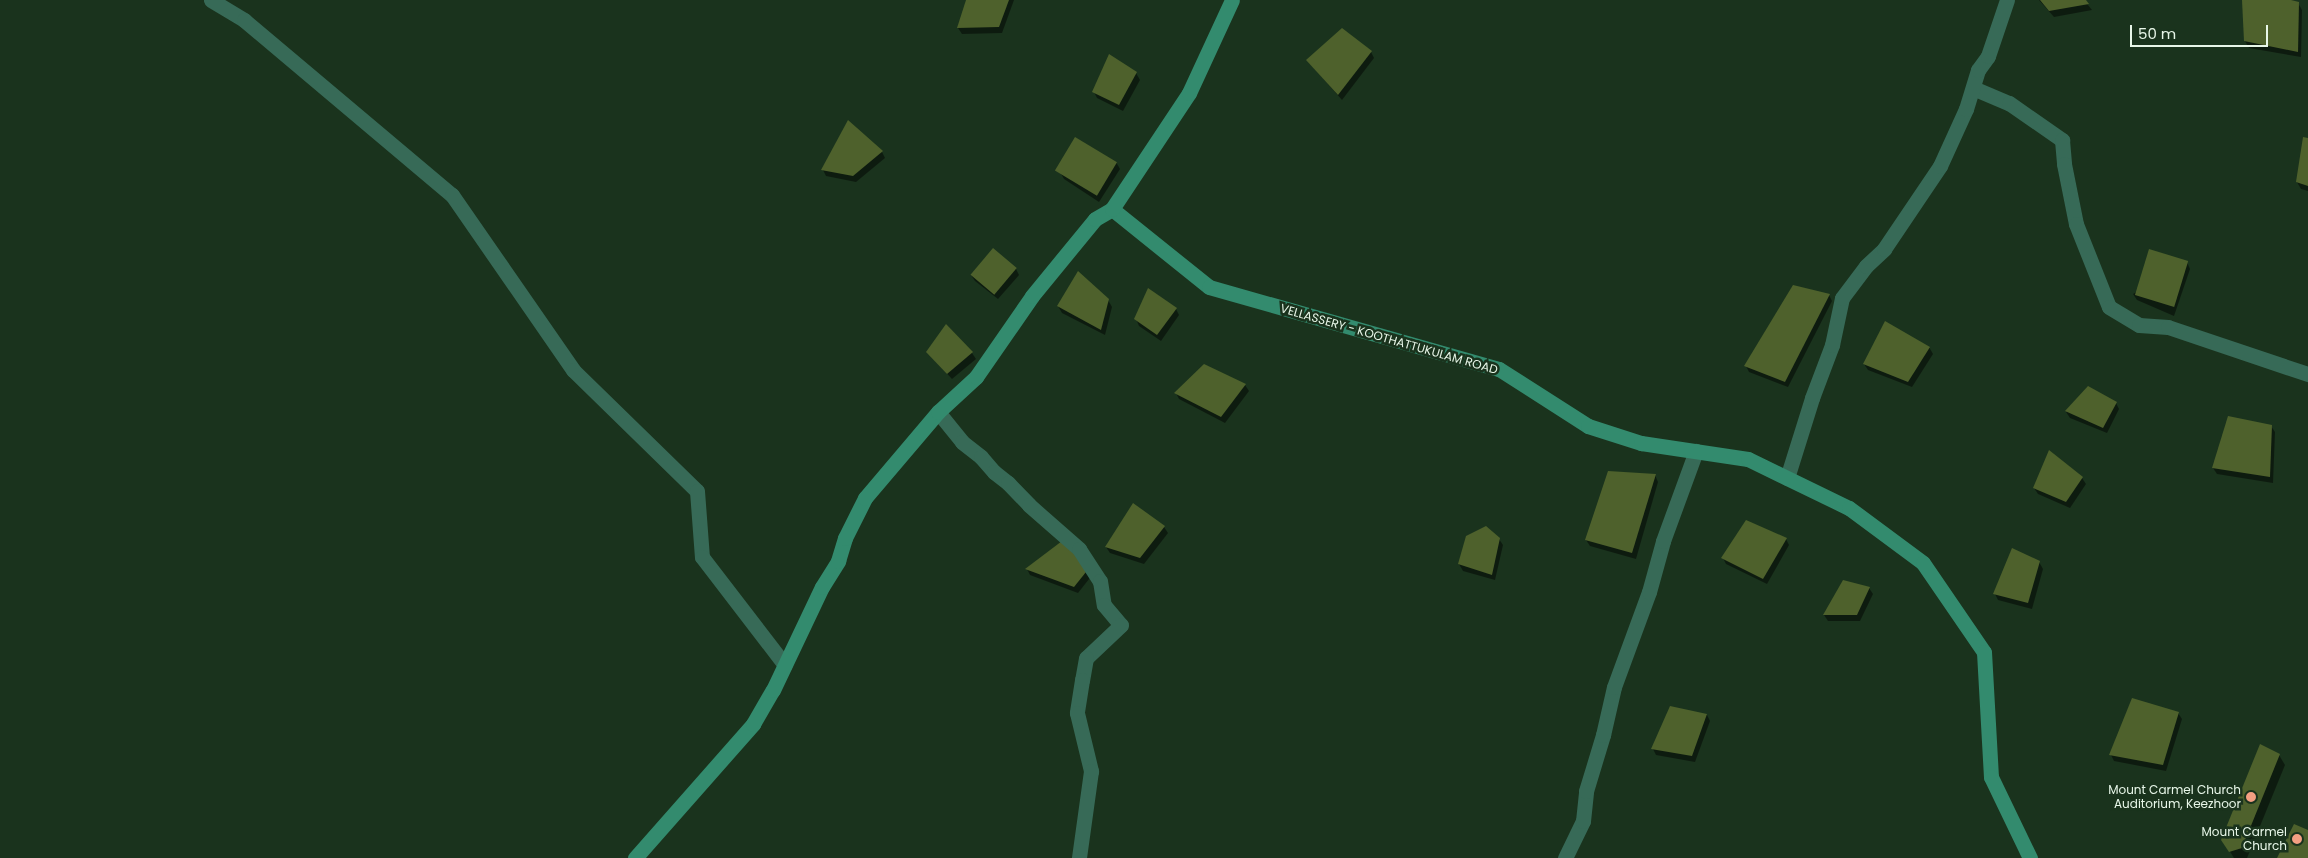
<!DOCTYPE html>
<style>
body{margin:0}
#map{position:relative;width:2308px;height:858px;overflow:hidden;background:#1a331d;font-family:Poppins,sans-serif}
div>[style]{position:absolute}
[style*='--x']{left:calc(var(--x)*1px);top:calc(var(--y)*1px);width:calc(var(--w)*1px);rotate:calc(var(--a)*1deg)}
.shadow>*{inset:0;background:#0007}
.building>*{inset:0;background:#4e612c;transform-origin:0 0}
.street>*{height:15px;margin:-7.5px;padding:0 7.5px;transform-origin:7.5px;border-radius:7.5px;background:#376a57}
.secondary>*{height:15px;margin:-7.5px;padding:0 7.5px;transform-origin:7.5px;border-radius:7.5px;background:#338b6e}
.dots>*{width:14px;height:14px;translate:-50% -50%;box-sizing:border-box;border:2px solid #1a331d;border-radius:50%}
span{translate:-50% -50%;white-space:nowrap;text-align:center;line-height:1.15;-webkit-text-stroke:5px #1a331d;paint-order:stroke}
.street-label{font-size:12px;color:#e7f6e8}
.poi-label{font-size:12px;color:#e7f6e8}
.right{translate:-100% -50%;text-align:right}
.scale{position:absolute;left:2130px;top:25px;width:138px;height:22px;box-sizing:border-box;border:2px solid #e7f6e8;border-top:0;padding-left:6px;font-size:15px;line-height:18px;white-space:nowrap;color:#e7f6e8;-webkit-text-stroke:4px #1a331d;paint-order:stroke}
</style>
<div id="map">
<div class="shadow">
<div style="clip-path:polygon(968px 0,1014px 0,1002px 33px,962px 34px,958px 28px)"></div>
<div style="clip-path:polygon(2039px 0,2084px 0,2092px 10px,2054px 17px)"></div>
<div style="clip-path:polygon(2244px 0,2286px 0,2298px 3px,2302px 10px,2301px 57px,2249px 48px,2245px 41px)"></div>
<div style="clip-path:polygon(1371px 52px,1374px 58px,1342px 100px,1307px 60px)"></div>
<div style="clip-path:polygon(1136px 73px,1140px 80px,1123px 111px,1097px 98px,1094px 92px)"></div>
<div style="clip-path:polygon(2308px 139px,2308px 191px,2301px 189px,2297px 182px)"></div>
<div style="clip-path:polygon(882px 152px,885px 158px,856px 182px,826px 176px,823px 170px)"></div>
<div style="clip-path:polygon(1116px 162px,1120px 169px,1099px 202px,1064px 179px,1060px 172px)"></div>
<div style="clip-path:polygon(2187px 262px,2190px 269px,2174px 316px,2137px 300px,2133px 294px)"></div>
<div style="clip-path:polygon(1016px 269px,1019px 275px,998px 299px,975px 281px,971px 275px)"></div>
<div style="clip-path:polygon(1829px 295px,1832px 301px,1788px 387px,1749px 372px,1746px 366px)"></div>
<div style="clip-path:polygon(1108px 300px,1112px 307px,1105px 335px,1062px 313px,1058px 306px)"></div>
<div style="clip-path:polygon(1176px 309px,1179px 315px,1161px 341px,1139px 326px,1136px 319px)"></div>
<div style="clip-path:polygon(1929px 347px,1933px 354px,1912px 387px,1868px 370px,1864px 364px)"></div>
<div style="clip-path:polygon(927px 352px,972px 353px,976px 359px,952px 379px)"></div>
<div style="clip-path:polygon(1245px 385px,1249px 391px,1225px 423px,1179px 399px,1176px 393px)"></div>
<div style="clip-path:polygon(2116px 403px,2119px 409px,2107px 433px,2070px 418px,2066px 412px)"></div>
<div style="clip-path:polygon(2271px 426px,2275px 432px,2273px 483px,2217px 474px,2213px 468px)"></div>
<div style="clip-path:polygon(1655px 475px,1658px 482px,1636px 559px,1590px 546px,1586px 540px)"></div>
<div style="clip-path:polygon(2082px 478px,2086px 484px,2070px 508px,2038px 494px,2034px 488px)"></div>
<div style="clip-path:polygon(1164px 527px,1168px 533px,1144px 564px,1110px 553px,1106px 547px)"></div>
<div style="clip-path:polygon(1499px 539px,1503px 545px,1495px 580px,1463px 571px,1459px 564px)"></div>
<div style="clip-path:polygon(1786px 539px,1789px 545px,1767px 584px,1726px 564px,1723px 558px)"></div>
<div style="clip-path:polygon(2039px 562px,2043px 569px,2032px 609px,1998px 600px,1995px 594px)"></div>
<div style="clip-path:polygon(1089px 568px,1093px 574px,1078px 593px,1030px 575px,1027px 569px)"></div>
<div style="clip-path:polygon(1869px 588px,1873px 594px,1860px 621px,1828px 621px,1824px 615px)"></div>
<div style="clip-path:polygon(1671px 708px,1707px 715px,1710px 721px,1695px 762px,1656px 755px,1653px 749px)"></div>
<div style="clip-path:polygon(2178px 713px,2182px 719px,2166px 771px,2114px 761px,2111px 755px)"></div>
<div style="clip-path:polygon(2279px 755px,2285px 765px,2247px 858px,2234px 858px,2229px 850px)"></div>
</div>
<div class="building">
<div style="clip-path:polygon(966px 0,1009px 0,999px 27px,957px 28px)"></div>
<div style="clip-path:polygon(2040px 0,2086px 0,2089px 4px,2049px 11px)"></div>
<div style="clip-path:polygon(2242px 0,2291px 0,2299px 2px,2298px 52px,2244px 41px)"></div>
<div style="clip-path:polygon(1342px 28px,1372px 51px,1338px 95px,1306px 60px)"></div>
<div style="clip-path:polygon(1109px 54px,1137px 72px,1119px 105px,1092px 92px)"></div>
<div style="clip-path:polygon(848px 120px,883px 151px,853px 176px,821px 170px)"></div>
<div style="left:1075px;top:137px;width:49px;height:39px;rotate:31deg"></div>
<div style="clip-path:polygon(2303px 137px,2308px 138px,2308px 186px,2296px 182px)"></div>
<div style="left:993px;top:248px;width:31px;height:35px;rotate:40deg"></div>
<div style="left:2149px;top:249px;width:41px;height:48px;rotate:17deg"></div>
<div style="clip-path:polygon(1078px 271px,1109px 299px,1101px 330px,1057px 306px)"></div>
<div style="clip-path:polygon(1793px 285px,1830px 294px,1785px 382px,1744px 366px)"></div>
<div style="clip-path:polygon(1148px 288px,1177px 308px,1157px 335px,1134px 319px)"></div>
<div style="clip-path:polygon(1885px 321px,1930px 347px,1908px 382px,1863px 364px)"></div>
<div style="clip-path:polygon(946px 324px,973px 352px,947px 374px,926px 352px)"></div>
<div style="clip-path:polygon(1204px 364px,1246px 384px,1221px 417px,1174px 393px)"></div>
<div style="clip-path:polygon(2088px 386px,2117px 402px,2103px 428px,2065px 411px)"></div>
<div style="clip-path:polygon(2228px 416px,2272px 425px,2270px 477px,2212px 468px)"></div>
<div style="clip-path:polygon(2049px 450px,2083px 477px,2066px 502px,2033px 488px)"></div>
<div style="clip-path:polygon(1608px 471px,1656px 474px,1632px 553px,1585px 540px)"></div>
<div style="clip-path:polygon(1133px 503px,1165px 526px,1140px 558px,1105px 547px)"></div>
<div style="clip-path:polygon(1746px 520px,1787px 538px,1763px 579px,1721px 558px)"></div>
<div style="clip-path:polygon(1486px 526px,1500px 538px,1492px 575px,1458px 564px,1466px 536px)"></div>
<div style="clip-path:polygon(1066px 538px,1090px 567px,1074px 587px,1025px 569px)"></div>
<div style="clip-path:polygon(2012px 548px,2040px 561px,2028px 603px,1993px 594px)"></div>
<div style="clip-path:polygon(1843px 580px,1870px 587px,1857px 615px,1823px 615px)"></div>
<div style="clip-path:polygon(2132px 698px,2179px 712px,2163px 765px,2109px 755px)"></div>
<div style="clip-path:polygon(1670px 706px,1707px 714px,1692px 756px,1651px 749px)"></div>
<div style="clip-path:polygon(2260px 744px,2280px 754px,2242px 848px,2229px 852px,2221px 840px)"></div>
<div style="clip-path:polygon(2294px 824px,2308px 830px,2308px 858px,2277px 858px)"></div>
</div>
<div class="street">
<div style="--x:211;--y:0;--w:39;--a:31"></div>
<div style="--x:244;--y:20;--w:272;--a:40.1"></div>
<div style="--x:452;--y:195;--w:213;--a:55.3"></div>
<div style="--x:573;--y:370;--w:173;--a:44.3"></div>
<div style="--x:697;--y:491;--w:66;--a:85.7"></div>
<div style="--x:702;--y:557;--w:136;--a:52.5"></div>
<div style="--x:1973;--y:88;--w:39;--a:23"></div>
<div style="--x:2009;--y:103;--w:65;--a:34.9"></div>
<div style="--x:2062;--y:140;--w:24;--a:85"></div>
<div style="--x:2064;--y:164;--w:61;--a:78.7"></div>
<div style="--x:2076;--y:224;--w:89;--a:68.3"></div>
<div style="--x:2109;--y:307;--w:35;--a:31"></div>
<div style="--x:2139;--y:325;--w:29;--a:4"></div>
<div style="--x:2168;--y:327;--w:148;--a:18.6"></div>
<div style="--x:938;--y:412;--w:38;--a:51"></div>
<div style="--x:962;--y:442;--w:24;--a:38"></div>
<div style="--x:981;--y:457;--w:20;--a:49"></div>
<div style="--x:994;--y:472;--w:18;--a:38"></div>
<div style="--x:1008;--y:483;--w:30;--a:46"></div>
<div style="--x:1029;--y:505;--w:67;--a:41.3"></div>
<div style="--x:1079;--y:549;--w:38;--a:57"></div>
<div style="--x:1100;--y:581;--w:24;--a:81"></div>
<div style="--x:1104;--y:605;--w:26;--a:50"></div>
<div style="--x:1121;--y:625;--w:48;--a:136.7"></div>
<div style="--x:1086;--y:658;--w:22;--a:100"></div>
<div style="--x:1082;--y:680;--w:33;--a:99"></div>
<div style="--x:1077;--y:713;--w:60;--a:76.4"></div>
<div style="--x:1091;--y:771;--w:88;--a:97.9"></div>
<div style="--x:1787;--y:478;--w:84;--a:-72.6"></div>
<div style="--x:1812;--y:398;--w:57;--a:-69.3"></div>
<div style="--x:1832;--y:345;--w:48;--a:-78"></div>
<div style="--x:1842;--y:298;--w:40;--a:-53"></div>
<div style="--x:1866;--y:266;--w:25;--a:-43"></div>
<div style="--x:1884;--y:249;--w:100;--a:-56"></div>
<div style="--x:1940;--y:166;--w:63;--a:-65.5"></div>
<div style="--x:1966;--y:109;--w:41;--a:-72.9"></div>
<div style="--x:1978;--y:70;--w:17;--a:-54"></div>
<div style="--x:1988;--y:56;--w:59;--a:-71.3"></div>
<div style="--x:1565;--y:858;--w:41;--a:-64.1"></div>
<div style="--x:1583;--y:821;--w:30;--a:-84"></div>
<div style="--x:1586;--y:791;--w:59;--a:-73.1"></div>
<div style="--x:1603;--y:735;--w:49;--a:-77.1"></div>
<div style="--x:1614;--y:687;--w:101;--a:-69.8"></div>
<div style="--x:1649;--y:592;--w:53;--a:-74.6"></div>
<div style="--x:1663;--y:541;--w:96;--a:-69.9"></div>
</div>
<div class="secondary">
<div style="--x:1112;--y:209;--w:124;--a:38.8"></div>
<div style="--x:1209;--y:287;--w:301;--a:15.8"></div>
<div style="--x:1499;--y:369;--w:106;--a:32.6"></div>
<div style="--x:1588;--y:426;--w:56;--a:17.8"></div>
<div style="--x:1641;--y:443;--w:108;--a:8.5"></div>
<div style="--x:1748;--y:459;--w:112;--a:25.9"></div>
<div style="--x:1849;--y:508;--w:92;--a:36.6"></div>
<div style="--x:1923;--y:563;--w:108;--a:55.6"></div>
<div style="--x:1984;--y:652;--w:125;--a:86.8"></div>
<div style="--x:1991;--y:777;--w:90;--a:64.3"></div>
<div style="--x:635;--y:858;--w:179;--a:-48.6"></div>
<div style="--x:753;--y:724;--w:39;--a:-60"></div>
<div style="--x:773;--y:690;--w:114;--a:-64.6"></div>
<div style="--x:822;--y:587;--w:31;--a:-58"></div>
<div style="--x:838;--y:561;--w:24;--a:-73"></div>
<div style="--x:845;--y:538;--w:45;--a:-63.4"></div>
<div style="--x:865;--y:498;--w:113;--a:-49.7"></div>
<div style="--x:938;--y:412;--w:52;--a:-42.6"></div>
<div style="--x:976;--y:377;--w:98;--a:-55.3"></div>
<div style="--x:1032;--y:296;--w:99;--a:-50.7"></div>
<div style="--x:1095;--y:219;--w:20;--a:-30"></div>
<div style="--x:1112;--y:209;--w:139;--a:-56.4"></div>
<div style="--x:1189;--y:93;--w:102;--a:-65.2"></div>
</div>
<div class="dots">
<div style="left:2251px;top:797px;background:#f39f82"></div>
<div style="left:2297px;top:839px;background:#f39f82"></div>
</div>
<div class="street-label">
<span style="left:1389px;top:339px;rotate:16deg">VELLASSERY - KOOTHATTUKULAM ROAD</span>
</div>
<div class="poi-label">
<span class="right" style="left:2241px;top:797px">Mount Carmel Church<br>Auditorium, Keezhoor</span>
<span class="right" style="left:2287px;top:839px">Mount Carmel<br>Church</span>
</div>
<div class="scale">50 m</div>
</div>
